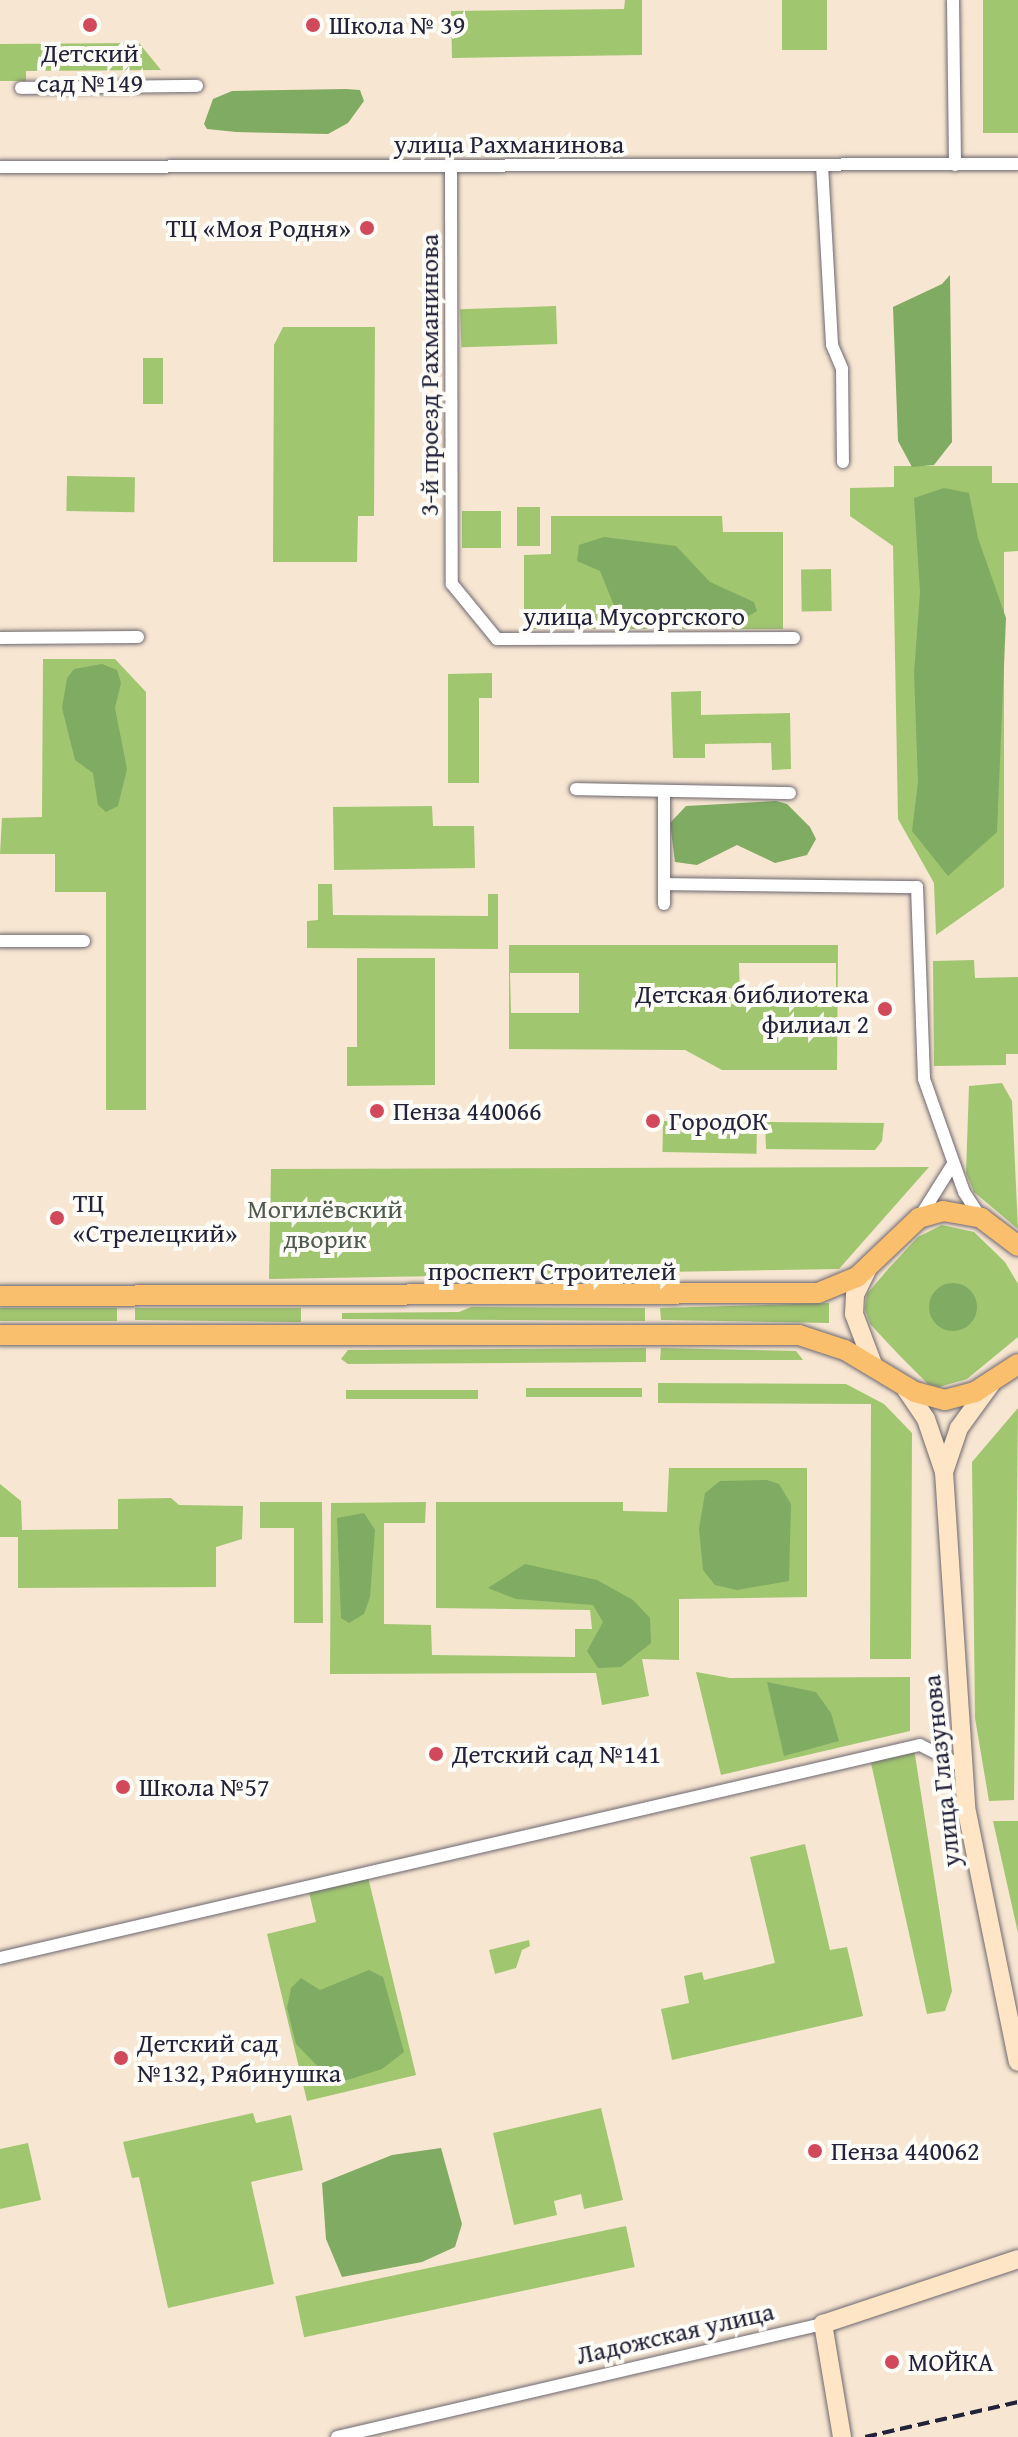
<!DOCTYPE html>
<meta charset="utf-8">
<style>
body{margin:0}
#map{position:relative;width:1018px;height:2437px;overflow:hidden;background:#f7e6d1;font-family:"Gentium Book Plus",serif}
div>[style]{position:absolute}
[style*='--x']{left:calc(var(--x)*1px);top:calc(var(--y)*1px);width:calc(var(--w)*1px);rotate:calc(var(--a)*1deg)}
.green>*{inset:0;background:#a1c670;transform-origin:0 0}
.forest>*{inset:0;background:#80ab62}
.round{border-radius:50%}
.roads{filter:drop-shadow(0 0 2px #6d6770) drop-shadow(0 0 2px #6d6770)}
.street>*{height:12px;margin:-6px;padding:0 6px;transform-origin:6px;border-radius:6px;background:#fff}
.secondary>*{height:18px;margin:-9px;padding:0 9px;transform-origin:9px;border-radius:9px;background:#fde5c5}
.primary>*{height:20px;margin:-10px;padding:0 10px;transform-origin:10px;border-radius:10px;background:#f9bf6d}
.rail>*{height:4px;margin-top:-2px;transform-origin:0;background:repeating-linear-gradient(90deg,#22223b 0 12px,transparent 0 18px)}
.dots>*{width:22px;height:22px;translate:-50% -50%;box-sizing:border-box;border:4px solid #fdfcf7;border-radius:50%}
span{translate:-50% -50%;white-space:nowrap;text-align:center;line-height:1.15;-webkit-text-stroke:8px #fdfcf7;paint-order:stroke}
.poi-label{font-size:26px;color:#22223b}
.left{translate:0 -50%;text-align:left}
.right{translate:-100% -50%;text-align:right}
.street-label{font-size:26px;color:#22223b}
.park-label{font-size:26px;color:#4e5b4e}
</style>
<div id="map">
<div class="green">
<div style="clip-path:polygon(625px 0,642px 0,642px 55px,452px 58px,451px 11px,624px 9px)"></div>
<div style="left:782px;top:0;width:45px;height:50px"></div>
<div style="left:983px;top:0;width:35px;height:133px"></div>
<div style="clip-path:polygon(139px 43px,161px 70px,26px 71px,26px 81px,0 81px,0 44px)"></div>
<div style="left:556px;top:306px;width:38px;height:96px;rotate:88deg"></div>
<div style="clip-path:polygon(283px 327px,375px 327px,374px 516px,358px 516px,357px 562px,273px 562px,274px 345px)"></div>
<div style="left:143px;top:358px;width:20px;height:46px"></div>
<div style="clip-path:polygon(894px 466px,992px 466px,992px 483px,1018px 483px,1018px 551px,1004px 552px,1004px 887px,936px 935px,934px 883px,898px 819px,893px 546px,850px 516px,850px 488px,894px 487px)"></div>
<div style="left:67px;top:476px;width:68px;height:35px;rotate:1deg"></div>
<div style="left:517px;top:507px;width:23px;height:39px"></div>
<div style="left:462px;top:511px;width:39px;height:37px"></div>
<div style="clip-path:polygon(551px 516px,722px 516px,723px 532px,783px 532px,783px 629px,524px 629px,524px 555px,551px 554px)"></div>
<div style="left:831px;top:569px;width:42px;height:30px;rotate:89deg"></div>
<div style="clip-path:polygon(43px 659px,115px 659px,146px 692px,146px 1110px,106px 1110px,106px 892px,55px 892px,55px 854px,0 854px,2px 818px,42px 817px)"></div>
<div style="clip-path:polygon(492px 673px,492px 698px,479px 698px,479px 783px,448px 783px,448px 674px)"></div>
<div style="clip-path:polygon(701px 691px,701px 715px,790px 713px,791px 769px,772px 770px,771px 743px,705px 744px,705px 758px,673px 758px,671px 692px)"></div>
<div style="clip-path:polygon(432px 806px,433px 826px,474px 826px,475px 868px,334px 870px,333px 807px)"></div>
<div style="clip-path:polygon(318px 884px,332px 884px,333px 915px,488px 916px,488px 894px,498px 894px,498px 949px,307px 948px,307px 921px,318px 920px)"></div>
<div style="clip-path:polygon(evenodd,509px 945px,838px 945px,837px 1070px,722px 1070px,685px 1050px,509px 1049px,509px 945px,739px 963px,836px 963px,836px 1002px,740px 1003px,739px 963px,509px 945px,510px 973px,579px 973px,579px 1013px,511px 1013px,510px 973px)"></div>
<div style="clip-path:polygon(357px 958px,435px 958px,435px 1085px,347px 1086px,347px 1047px,357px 1047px)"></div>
<div style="clip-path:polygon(974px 960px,975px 978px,1018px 977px,1018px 1054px,1006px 1054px,1006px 1065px,934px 1066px,933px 961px)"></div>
<div style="clip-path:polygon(1002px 1083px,1012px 1101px,1018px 1229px,974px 1192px,966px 1173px,969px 1086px)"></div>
<div style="left:663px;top:1121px;width:94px;height:31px;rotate:1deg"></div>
<div style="clip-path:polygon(765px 1122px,766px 1122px,884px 1123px,882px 1141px,875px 1150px,766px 1149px)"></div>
<div style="clip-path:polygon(929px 1167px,839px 1269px,269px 1279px,271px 1169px)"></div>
<div style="clip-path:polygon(942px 1225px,974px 1232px,1005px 1262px,1018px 1284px,1018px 1337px,967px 1379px,939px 1387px,928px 1384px,900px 1356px,870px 1324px,865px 1309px,867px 1294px,889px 1268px,918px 1237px)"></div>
<div style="clip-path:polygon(829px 1303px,829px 1323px,661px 1320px,660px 1308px)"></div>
<div style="clip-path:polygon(471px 1307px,645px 1308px,645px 1321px,342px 1319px,342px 1313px,459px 1312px)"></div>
<div style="left:0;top:1308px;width:117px;height:13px"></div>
<div style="clip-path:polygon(135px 1308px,301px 1308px,301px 1322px,135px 1320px)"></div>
<div style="clip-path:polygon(646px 1348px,646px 1362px,348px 1364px,341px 1359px,348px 1350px)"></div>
<div style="clip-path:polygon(661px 1348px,796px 1351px,803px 1360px,660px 1360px)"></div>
<div style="clip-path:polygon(658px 1383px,846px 1384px,884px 1404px,912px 1433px,911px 1659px,870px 1659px,871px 1404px,658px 1403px)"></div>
<div style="left:526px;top:1388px;width:116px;height:9px"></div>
<div style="left:346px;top:1390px;width:132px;height:9px"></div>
<div style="clip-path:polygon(1018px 1408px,1014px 1800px,989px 1801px,975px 1718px,972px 1462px)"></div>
<div style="clip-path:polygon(669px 1468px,807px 1468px,807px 1597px,679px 1599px,679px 1660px,642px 1659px,649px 1696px,602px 1705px,596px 1673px,330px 1674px,331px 1503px,426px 1502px,425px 1523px,384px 1523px,384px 1624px,431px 1625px,432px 1655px,575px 1657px,575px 1629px,592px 1629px,590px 1610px,436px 1608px,436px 1502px,623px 1502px,623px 1511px,667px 1512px)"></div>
<div style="clip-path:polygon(0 1484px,21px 1501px,22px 1530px,118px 1529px,118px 1499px,171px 1498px,179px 1505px,243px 1506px,242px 1539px,216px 1547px,216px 1587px,18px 1588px,18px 1537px,0 1537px)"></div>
<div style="clip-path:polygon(260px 1502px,322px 1502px,323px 1623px,294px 1623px,294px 1528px,260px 1528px)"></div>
<div style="clip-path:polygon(696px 1672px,730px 1678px,910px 1677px,910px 1731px,721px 1775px)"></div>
<div style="clip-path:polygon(914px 1749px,952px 1991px,945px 2011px,927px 2014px,871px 1763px)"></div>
<div style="clip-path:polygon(993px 1821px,1018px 1821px,1018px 1933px)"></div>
<div style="clip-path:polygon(805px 1844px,830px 1950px,847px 1947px,863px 2016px,672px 2060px,661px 2009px,689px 2003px,684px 1976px,702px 1972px,704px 1980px,775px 1963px,750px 1857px)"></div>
<div style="clip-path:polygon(368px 1877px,416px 2075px,307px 2101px,267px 1934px,316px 1922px,309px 1892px)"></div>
<div style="clip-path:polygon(529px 1940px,530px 1946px,522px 1950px,516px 1968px,495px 1974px,489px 1950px)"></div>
<div style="clip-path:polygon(601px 2108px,623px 2200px,584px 2209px,581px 2194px,554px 2201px,557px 2215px,514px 2225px,493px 2133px)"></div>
<div style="clip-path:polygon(253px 2113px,256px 2123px,291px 2115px,303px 2170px,251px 2182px,274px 2284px,168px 2308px,139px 2177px,132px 2178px,123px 2142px)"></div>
<div style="clip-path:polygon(28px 2143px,41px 2200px,0 2209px,0 2149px)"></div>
<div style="left:626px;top:2226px;width:42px;height:338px;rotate:78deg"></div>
</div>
<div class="forest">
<div style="clip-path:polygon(346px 89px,360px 90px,364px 101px,348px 123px,328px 134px,236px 132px,207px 129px,204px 124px,213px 99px,232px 91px)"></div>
<div style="clip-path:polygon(950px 275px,952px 442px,934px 465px,912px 467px,898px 441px,893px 307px,942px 284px)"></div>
<div style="clip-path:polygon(944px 488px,969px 493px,978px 538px,1006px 618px,997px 832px,948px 876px,912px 831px,918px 782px,914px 673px,920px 592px,914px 498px)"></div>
<div style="clip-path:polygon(604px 537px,676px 546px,710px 582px,754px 602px,757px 611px,747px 617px,682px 618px,617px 613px,600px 571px,577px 561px,579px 545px)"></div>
<div style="clip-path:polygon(102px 664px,117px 670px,121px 683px,115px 708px,127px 769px,118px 806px,106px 812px,98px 805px,93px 773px,75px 760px,62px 708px,67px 678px,74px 669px)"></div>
<div style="clip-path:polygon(776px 801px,787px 804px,810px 827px,816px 839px,807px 855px,775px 863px,737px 845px,697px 865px,675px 862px,670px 823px,686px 806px)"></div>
<div class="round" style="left:929px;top:1283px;width:48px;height:48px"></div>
<div style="clip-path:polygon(767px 1480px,779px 1484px,791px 1504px,789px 1581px,737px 1590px,715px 1585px,703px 1570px,699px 1529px,705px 1493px,720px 1481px)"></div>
<div style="clip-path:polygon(364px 1513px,375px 1530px,370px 1597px,364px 1614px,349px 1623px,341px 1618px,337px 1518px)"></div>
<div style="clip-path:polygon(525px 1564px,597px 1580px,633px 1600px,650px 1618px,651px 1643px,621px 1667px,598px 1668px,587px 1651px,603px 1622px,593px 1605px,516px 1599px,488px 1588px)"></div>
<div style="clip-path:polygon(767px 1682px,816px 1692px,831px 1713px,839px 1741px,784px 1756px)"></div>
<div style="clip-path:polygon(369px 1970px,383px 1977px,404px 2052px,382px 2069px,335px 2084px,296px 2044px,287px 2008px,291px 1988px,301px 1978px,320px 1990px)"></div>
<div style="clip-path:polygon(441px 2148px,462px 2224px,455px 2247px,422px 2262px,342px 2277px,326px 2239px,322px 2183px,392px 2155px)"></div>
</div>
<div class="roads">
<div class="street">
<div style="--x:953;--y:0;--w:165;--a:89.3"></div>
<div style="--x:21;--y:88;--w:176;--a:-0.7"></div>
<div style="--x:822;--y:165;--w:180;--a:86.8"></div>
<div style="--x:832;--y:345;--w:26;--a:67"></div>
<div style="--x:842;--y:369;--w:93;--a:89.4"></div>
<div style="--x:451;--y:166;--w:418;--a:89.9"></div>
<div style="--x:452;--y:584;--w:71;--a:50.7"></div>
<div style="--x:497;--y:639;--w:297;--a:-0.2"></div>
<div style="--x:0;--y:167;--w:1018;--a:-0.17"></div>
<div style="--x:0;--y:638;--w:138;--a:-0.4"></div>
<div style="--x:576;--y:789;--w:214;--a:1.1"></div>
<div style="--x:664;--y:791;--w:93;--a:90"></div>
<div style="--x:664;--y:904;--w:20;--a:-90"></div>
<div style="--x:664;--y:884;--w:253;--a:0.7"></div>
<div style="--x:917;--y:887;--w:192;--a:87.9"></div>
<div style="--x:924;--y:1079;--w:120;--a:70.5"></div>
<div style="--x:964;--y:1192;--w:31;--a:57"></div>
<div style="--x:0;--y:941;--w:84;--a:0"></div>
<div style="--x:921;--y:1215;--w:60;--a:-57.9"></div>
<div style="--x:0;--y:1958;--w:944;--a:-13.04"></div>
<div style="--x:920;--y:1745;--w:47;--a:26.6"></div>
<div style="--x:337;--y:2437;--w:499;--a:-13.1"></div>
</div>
<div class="secondary">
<div style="--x:868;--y:1268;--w:30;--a:116"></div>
<div style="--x:855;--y:1295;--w:19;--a:93"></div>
<div style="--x:854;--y:1314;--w:57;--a:69.3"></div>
<div style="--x:903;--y:1385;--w:41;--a:55.9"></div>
<div style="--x:926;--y:1419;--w:56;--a:71.2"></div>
<div style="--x:944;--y:1472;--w:336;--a:86.2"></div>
<div style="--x:966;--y:1807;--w:260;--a:78.5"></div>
<div style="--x:944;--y:1472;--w:46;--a:-71.2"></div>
<div style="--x:959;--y:1428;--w:54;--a:-54"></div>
<div style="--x:842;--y:2437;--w:115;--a:-99.5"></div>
<div style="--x:823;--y:2324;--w:206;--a:-18.4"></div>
</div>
<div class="primary">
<div style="--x:0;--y:1296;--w:818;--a:-0.21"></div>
<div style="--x:818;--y:1293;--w:42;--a:-22.3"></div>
<div style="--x:857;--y:1277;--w:86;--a:-43.6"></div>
<div style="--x:919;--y:1218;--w:25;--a:-16"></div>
<div style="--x:943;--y:1211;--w:39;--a:10"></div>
<div style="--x:981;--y:1218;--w:46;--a:37.1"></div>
<div style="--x:0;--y:1335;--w:799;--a:0"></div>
<div style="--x:799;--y:1335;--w:48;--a:18.1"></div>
<div style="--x:845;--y:1350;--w:82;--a:31"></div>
<div style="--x:915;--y:1392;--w:31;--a:15"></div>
<div style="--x:945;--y:1400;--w:31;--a:-15"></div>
<div style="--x:975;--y:1392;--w:51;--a:-33.1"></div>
</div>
</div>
<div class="rail">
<div style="--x:865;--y:2437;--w:157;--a:-12.9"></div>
</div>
<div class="dots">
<div style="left:90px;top:25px;background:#d1495b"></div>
<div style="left:313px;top:25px;background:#d1495b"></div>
<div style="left:367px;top:228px;background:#d1495b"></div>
<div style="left:885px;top:1009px;background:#d1495b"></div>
<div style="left:377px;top:1111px;background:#d1495b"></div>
<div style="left:653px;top:1121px;background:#d1495b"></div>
<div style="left:57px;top:1218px;background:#d1495b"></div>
<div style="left:436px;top:1754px;background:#d1495b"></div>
<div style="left:123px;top:1787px;background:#d1495b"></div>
<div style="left:121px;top:2058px;background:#d1495b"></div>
<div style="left:815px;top:2151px;background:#d1495b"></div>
<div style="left:892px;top:2362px;background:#d1495b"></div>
</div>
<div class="poi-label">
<span class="left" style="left:329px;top:25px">Школа № 39</span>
<span style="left:90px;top:68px">Детский<br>сад №149</span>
<span class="right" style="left:351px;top:228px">ТЦ «Моя Родня»</span>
<span class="right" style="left:869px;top:1009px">Детская библиотека<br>филиал 2</span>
<span class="left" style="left:393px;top:1111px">Пенза 440066</span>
<span class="left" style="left:669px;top:1121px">ГородОК</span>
<span class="left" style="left:73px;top:1218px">ТЦ<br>«Стрелецкий»</span>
<span class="left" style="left:452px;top:1754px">Детский сад №141</span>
<span class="left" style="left:139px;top:1787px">Школа №57</span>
<span class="left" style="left:137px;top:2058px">Детский сад<br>№132, Рябинушка</span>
<span class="left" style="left:831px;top:2151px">Пенза 440062</span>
<span class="left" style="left:908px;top:2362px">МОЙКА</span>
</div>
<div class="street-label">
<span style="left:509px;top:144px">улица Рахманинова</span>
<span style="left:429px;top:375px;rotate:-90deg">3-й проезд Рахманинова</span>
<span style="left:634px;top:616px">улица Мусоргского</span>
<span style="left:552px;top:1271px">проспект Строителей</span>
<span style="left:941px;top:1771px;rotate:-96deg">улица Глазунова</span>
<span style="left:675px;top:2333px;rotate:-13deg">Ладожская улица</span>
</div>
<div class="park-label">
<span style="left:325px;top:1224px">Могилёвский<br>дворик</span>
</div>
</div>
